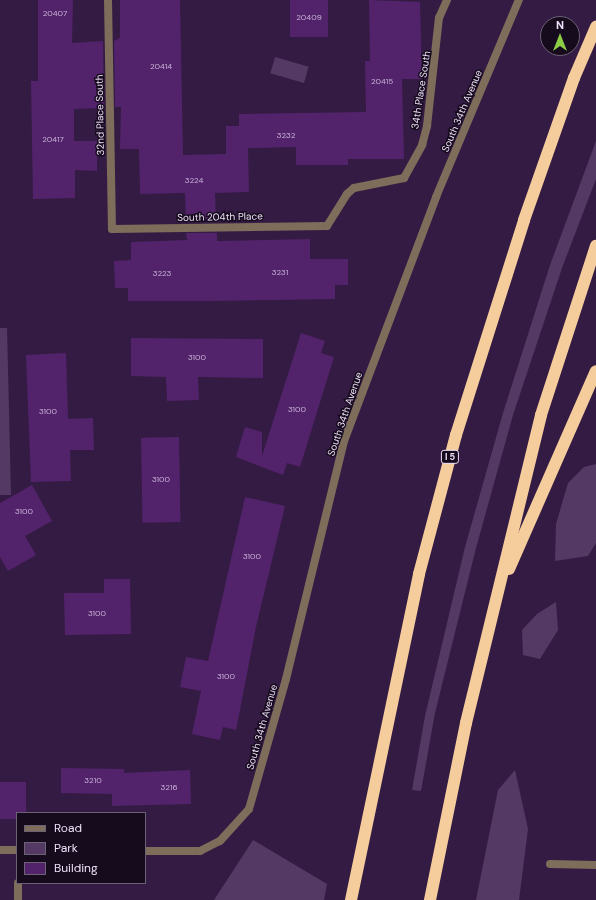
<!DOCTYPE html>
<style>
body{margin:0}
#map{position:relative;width:596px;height:900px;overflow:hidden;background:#341b43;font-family:"DM Sans",sans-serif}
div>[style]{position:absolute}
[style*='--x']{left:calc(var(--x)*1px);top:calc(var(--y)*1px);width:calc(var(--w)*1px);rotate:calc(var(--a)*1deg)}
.green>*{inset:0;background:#553965;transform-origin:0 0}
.building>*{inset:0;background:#52236b;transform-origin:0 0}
.street>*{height:8px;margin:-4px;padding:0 4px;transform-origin:4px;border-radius:4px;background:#7d6d5a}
.highway>*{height:12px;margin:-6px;padding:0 6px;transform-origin:6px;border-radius:6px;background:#f5cd9c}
span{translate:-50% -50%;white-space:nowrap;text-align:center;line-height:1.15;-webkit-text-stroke:3px #160b1d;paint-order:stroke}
.number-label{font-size:8px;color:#c8b2d7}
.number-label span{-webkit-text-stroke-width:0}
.shield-label span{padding:1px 3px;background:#160b1d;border:1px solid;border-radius:3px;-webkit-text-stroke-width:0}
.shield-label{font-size:9px;color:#f0e1fb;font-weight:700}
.street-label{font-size:10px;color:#f0e1fb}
.legend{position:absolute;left:16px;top:812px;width:130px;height:72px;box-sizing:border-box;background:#160b1d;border:1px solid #6d6176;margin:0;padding:5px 7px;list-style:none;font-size:12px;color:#f0e1fb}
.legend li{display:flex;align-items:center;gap:8px;height:20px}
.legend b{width:20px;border:1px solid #6d6176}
.north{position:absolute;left:540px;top:16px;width:40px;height:40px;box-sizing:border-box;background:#160b1d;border:1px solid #6d6176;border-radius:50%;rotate:0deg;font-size:11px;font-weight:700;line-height:16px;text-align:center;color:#f0e1fb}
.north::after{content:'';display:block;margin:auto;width:14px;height:18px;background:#8bce46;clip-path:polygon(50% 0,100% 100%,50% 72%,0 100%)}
</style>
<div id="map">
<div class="green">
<div style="left:275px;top:57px;width:35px;height:17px;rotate:16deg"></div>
<div style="clip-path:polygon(596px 141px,596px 179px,562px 268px,513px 415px,476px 548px,435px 713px,421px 791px,412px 790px,425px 716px,465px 547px,503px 413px,550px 265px)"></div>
<div style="clip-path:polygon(0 328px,7px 328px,11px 495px,0 495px)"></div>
<div style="clip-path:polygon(596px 464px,596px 543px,588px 556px,555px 561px,556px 524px,568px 483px,584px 467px)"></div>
<div style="clip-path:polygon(556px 602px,558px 630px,540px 659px,523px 655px,522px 630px,537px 614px)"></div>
<div style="clip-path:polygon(515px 770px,528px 829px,519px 900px,476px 900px,498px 790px)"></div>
<div style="clip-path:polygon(253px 840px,327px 884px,324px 900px,214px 900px)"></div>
</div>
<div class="building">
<div style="clip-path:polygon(38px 0,73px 0,72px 43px,103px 41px,104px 108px,74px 109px,74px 141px,97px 141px,97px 171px,75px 170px,75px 198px,33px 199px,31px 81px,38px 81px)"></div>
<div style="clip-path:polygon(120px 0,180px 0,183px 155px,226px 154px,226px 126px,239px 126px,239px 114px,366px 112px,365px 61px,370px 61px,369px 0,420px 2px,422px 79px,402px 79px,404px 159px,348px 159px,348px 165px,296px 165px,296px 147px,248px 148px,249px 192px,215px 193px,216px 222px,186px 222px,185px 193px,140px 194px,139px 149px,120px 149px,121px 107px,115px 107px,114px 41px,120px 38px)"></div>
<div style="left:290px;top:0;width:38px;height:37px"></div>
<div style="clip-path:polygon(186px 233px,217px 233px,217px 241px,310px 239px,310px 259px,348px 259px,348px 285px,335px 285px,335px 299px,213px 301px,128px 301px,128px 288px,115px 288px,114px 261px,131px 260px,131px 242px,187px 240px)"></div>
<div style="clip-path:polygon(301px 333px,325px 341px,321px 353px,334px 357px,300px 467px,287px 463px,283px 475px,236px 457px,245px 427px,262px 432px,262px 456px)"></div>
<div style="clip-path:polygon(131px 338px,263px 339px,263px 378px,198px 377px,199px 400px,167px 401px,166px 377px,131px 376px)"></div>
<div style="clip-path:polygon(66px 353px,68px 419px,93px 418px,94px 450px,70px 450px,71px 481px,31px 482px,26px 355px)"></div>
<div style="left:179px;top:437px;width:85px;height:38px;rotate:89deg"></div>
<div style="clip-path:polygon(32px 485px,52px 521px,25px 536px,36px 555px,8px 571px,0 557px,0 503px)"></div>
<div style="clip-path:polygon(245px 497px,285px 506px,256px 627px,236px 730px,223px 727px,220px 740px,192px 734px,201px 691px,180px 687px,186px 657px,208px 661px)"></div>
<div style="clip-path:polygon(104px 579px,130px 579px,131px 634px,65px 635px,64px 593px,104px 593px)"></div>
<div style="clip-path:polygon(61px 768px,124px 769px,124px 773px,190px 770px,191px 804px,112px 806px,112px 794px,61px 793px)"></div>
<div style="clip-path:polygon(0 782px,26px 782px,26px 813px,17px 813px,17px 819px,0 819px)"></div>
</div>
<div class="street">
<div style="--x:108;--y:0;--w:229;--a:89"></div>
<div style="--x:112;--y:229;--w:215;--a:-0.8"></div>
<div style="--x:327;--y:226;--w:38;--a:-58"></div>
<div style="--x:347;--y:194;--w:9;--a:-41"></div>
<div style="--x:354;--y:188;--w:51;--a:-11.3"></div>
<div style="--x:404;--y:178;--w:38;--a:-61"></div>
<div style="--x:422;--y:145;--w:20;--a:-75"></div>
<div style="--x:427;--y:126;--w:109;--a:-83.7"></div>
<div style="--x:439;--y:18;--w:20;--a:-66"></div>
<div style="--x:0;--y:850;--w:17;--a:0"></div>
<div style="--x:145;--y:851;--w:55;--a:0"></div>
<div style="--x:200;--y:851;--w:22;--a:-27"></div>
<div style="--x:220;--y:841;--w:43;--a:-47.8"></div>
<div style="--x:249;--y:809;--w:135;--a:-74.1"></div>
<div style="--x:286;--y:679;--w:245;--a:-76.3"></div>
<div style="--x:344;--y:441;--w:261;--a:-69.3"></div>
<div style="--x:436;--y:197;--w:214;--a:-67.2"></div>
<div style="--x:550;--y:864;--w:46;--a:1.2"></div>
<div style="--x:18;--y:883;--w:17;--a:90"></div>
</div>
<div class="highway">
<div style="--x:509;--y:569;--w:216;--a:-66.3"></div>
<div style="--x:351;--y:900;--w:333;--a:-78.2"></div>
<div style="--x:419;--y:574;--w:144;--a:-75.1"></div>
<div style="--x:456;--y:435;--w:225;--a:-72.4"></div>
<div style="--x:524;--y:220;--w:151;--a:-70.6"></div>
<div style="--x:574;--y:78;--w:56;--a:-66.7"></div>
<div style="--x:430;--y:900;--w:181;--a:-78.5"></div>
<div style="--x:466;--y:723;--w:317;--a:-76.3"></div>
<div style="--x:541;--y:415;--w:178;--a:-72"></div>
</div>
<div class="number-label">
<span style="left:55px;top:14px">20407</span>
<span style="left:309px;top:18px">20409</span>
<span style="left:161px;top:67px">20414</span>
<span style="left:382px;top:82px">20415</span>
<span style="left:286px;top:136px">3232</span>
<span style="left:53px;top:140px">20417</span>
<span style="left:194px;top:181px">3224</span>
<span style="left:280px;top:273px">3231</span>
<span style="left:162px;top:274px">3223</span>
<span style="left:197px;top:358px">3100</span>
<span style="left:297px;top:410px">3100</span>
<span style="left:48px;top:412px">3100</span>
<span style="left:161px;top:480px">3100</span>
<span style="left:24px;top:512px">3100</span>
<span style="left:252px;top:557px">3100</span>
<span style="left:97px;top:614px">3100</span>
<span style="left:226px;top:677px">3100</span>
<span style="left:93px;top:781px">3210</span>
<span style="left:169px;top:788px">3216</span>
</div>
<div class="shield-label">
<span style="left:450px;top:457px">I 5</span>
</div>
<div class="street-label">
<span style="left:421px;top:90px;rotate:-81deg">34th Place South</span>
<span style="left:462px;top:111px;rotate:-67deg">South 34th Avenue</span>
<span style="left:100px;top:115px;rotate:-91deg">32nd Place South</span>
<span style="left:220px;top:217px;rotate:-1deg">South 204th Place</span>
<span style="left:345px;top:414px;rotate:-71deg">South 34th Avenue</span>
<span style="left:262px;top:727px;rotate:-74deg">South 34th Avenue</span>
</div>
<ul class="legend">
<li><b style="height:5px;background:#7d6d5a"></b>Road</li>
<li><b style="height:11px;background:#553965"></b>Park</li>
<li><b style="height:11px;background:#52236b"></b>Building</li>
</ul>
<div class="north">N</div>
</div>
